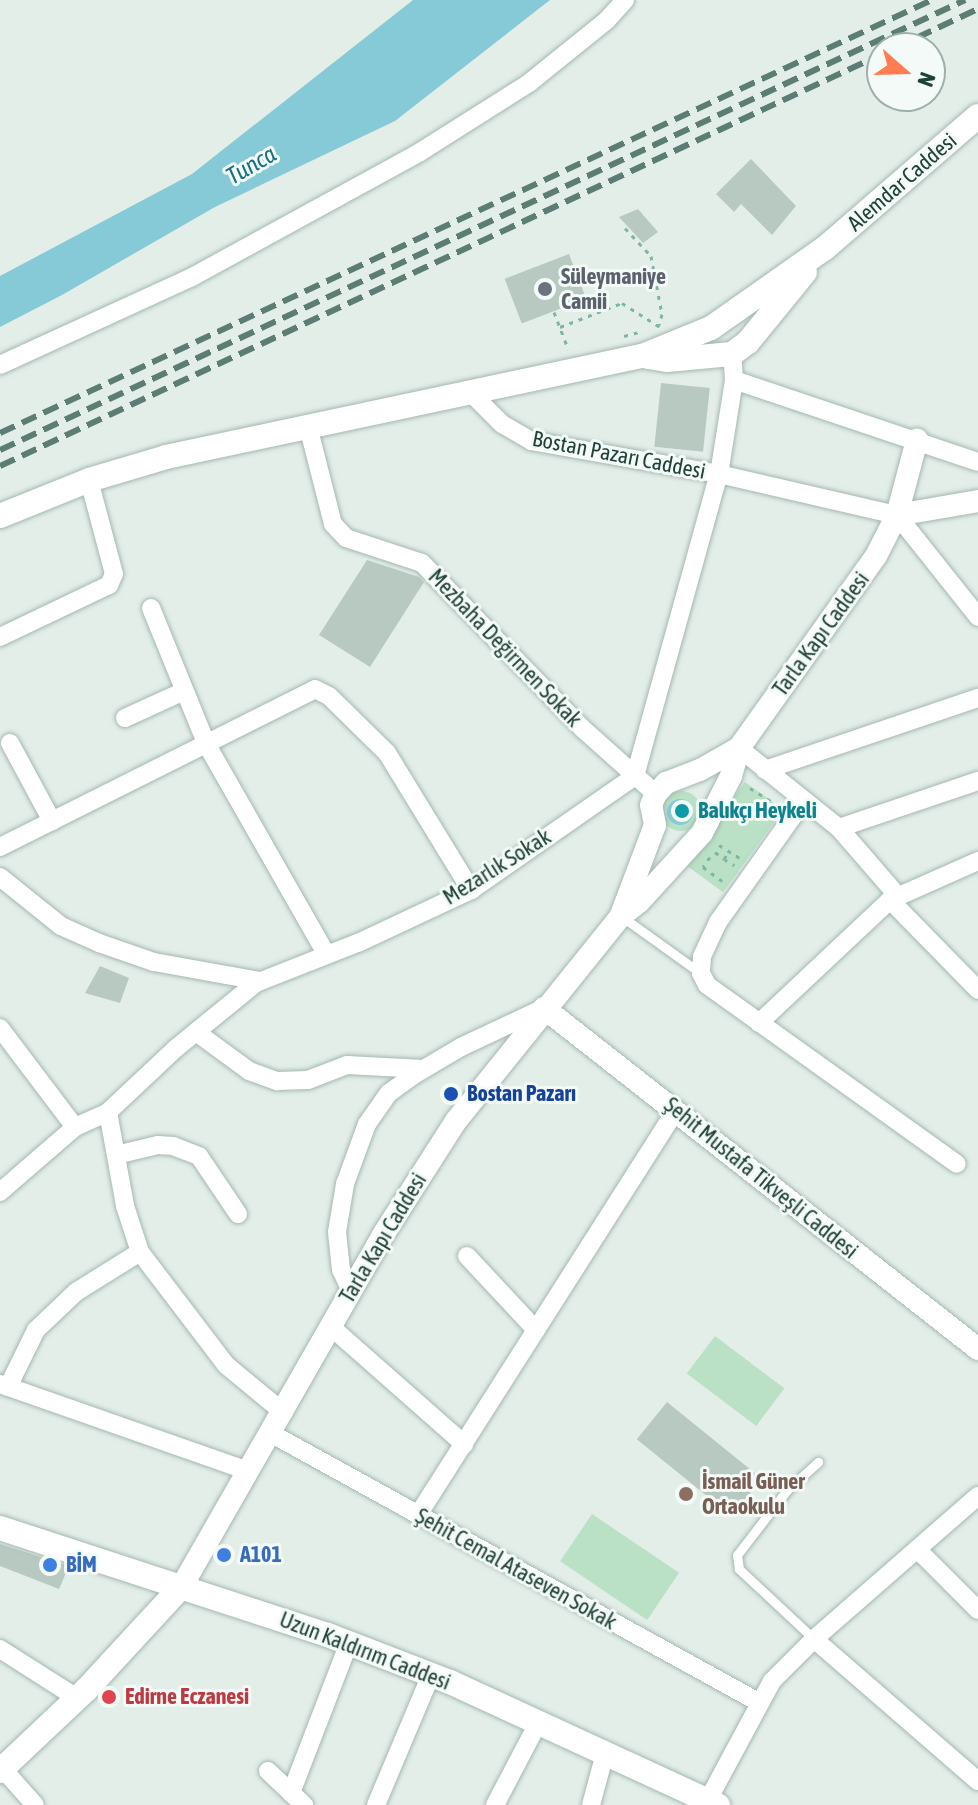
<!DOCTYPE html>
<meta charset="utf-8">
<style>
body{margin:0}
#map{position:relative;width:978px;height:1805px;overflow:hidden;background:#e3eee9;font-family:"Asap Condensed",sans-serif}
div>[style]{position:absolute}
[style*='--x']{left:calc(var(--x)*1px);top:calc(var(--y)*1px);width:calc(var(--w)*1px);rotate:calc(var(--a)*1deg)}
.green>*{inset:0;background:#bae1c5;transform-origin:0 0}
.round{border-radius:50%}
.water>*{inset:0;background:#86cad8}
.building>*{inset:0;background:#b8c9c2;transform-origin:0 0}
.path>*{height:3px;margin-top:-1.5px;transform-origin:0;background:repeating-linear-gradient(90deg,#80b5a5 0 4px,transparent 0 10px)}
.roads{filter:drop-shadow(0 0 2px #a5b7b1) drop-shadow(0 0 2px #a5b7b1)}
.service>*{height:9px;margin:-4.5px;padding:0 4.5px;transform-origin:4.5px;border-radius:4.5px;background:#fff}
.minor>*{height:18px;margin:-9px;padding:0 9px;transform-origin:9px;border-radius:9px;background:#fff}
.tertiary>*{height:22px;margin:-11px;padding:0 11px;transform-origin:11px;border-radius:11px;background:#fff}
.secondary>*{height:24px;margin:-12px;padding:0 12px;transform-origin:12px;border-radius:12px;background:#fff}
.rail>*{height:6px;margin-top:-3px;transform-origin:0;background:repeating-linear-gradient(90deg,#5b7d74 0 16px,transparent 0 24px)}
.dots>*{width:22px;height:22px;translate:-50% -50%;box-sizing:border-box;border:4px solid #f4faf7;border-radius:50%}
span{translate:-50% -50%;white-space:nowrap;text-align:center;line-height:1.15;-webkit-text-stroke:6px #f4faf7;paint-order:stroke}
.street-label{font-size:22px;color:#204139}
.worship-label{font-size:22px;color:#5b616d;font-weight:700}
.left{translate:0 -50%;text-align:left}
.culture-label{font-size:22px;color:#0d838f;font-weight:700}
.transit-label{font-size:22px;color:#164399;font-weight:700}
.education-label{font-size:22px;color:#785e54;font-weight:700}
.shop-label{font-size:22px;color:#366cbe;font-weight:700}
.health-label{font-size:22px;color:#be3a42;font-weight:700}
.water-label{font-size:24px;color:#147084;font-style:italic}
.north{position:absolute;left:866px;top:32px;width:80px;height:80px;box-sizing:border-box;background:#f4faf7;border:2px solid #9fb0ab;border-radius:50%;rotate:110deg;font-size:22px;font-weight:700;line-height:32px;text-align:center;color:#204139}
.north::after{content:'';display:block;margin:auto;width:28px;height:36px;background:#ff7d50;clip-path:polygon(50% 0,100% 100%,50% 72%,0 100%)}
</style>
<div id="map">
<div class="green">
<div style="left:745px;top:782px;width:47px;height:102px;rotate:36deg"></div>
<div class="round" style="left:661px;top:791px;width:40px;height:40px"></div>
<div style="left:715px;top:1336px;width:87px;height:47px;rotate:37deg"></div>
<div style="left:592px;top:1514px;width:105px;height:57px;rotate:34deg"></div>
</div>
<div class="water">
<div style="clip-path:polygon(413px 0,550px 0,395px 121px,215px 207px,62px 295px,0 327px,0 276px,192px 174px)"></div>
<div class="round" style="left:667px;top:799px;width:26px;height:26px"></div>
</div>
<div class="building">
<div style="clip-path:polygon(751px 159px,796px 206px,772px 235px,741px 204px,734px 212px,716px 194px)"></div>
<div style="clip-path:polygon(638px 209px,658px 232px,643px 243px,619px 217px)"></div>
<div style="left:569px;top:254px;width:48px;height:69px;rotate:69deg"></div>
<div style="left:661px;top:383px;width:49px;height:64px;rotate:6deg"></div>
<div style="clip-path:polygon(367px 560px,419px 577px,424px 582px,370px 667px,319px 635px)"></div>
<div style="clip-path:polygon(100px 966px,129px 978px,120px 1003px,85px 993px)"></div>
<div style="left:667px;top:1402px;width:122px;height:48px;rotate:39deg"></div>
<div style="clip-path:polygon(0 1544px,69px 1566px,59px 1589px,0 1566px)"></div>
</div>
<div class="path">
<div style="--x:625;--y:228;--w:38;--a:47"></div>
<div style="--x:651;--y:256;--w:59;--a:79.3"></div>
<div style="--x:662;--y:314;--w:11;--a:105"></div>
<div style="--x:554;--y:312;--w:40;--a:69"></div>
<div style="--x:560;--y:327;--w:66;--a:-21.2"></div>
<div style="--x:622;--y:303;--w:45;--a:32.3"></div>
<div style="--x:624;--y:336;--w:16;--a:-15"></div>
<div style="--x:750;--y:788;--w:32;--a:32"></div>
<div style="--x:719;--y:845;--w:25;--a:32"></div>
<div style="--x:715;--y:852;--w:11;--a:38"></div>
<div style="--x:724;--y:859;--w:9;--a:-58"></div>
<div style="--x:710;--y:857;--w:12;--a:125"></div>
<div style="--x:703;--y:867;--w:24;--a:36"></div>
<div style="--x:724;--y:859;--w:12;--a:31"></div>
</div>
<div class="roads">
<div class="service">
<div style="--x:621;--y:916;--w:96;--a:35.7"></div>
<div style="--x:814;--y:1639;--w:103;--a:-137"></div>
<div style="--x:739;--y:1569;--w:14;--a:-98"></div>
<div style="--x:737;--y:1555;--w:82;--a:-52.4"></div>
<div style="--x:787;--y:1490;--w:42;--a:-42.1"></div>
</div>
<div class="minor">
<div style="--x:0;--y:365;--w:211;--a:-24.6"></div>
<div style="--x:192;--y:277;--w:260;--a:-28.7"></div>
<div style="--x:420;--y:152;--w:129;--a:-32.3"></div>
<div style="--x:529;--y:83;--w:100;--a:-38.9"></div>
<div style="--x:607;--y:20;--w:27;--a:-48"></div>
<div style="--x:734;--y:380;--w:257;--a:18.6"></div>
<div style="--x:470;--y:392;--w:45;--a:45"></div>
<div style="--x:502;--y:424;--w:34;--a:30"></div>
<div style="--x:531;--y:441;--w:191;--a:10"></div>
<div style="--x:719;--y:474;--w:183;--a:13"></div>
<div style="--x:897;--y:515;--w:130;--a:51.5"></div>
<div style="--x:308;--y:426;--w:101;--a:75.7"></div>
<div style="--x:333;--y:524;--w:19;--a:47"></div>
<div style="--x:346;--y:538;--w:80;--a:18.2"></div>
<div style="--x:422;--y:563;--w:231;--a:45.9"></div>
<div style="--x:583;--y:729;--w:98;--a:41.7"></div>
<div style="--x:151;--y:608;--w:148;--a:67.8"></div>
<div style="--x:207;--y:745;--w:241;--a:60.3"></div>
<div style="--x:0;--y:637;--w:121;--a:-25.5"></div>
<div style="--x:109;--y:585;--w:12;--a:-66"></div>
<div style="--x:114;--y:574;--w:97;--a:-104.9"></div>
<div style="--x:125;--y:718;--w:63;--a:-24.5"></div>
<div style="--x:10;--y:743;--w:89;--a:61.7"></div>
<div style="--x:739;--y:748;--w:128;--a:38.7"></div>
<div style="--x:839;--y:828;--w:89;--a:49.1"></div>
<div style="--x:765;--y:770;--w:225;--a:-18.7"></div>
<div style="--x:803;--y:802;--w:147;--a:125.3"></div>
<div style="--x:718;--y:922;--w:38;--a:115"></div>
<div style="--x:702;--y:957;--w:16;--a:94"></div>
<div style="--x:701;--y:973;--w:13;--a:63"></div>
<div style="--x:707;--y:985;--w:307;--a:35.6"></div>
<div style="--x:839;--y:828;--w:147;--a:-18.7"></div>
<div style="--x:0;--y:847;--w:352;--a:-26.6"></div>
<div style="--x:315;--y:689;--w:16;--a:27"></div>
<div style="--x:329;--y:696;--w:81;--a:44.5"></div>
<div style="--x:387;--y:753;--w:161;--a:58.5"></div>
<div style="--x:0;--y:877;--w:78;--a:38.8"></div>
<div style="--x:61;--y:926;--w:42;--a:24.1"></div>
<div style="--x:99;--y:943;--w:58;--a:19.1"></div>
<div style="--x:154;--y:962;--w:108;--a:10.2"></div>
<div style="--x:890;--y:900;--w:126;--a:45.6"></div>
<div style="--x:759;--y:1023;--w:180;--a:-43.2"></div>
<div style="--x:890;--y:900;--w:96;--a:-23.9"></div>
<div style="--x:0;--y:1028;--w:124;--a:52.9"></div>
<div style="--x:196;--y:1032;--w:66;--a:36.3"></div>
<div style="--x:249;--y:1071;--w:30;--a:20"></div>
<div style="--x:277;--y:1081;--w:31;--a:-2"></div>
<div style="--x:308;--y:1080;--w:42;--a:-21"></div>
<div style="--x:347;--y:1065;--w:76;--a:3"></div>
<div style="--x:108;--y:1112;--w:96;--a:79.7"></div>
<div style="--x:125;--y:1206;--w:48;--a:71.9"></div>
<div style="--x:140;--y:1252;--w:142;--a:52.7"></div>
<div style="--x:226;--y:1365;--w:75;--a:39.6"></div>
<div style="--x:116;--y:1155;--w:43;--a:-13.4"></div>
<div style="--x:158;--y:1145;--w:15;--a:4"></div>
<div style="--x:173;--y:1146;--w:28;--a:21"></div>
<div style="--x:199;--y:1156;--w:70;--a:56.1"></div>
<div style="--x:0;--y:1192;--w:99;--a:-40.9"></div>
<div style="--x:75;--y:1127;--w:36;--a:-24"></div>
<div style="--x:108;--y:1112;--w:92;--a:-43.2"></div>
<div style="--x:175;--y:1049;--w:104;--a:-39.2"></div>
<div style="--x:256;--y:983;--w:112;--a:-21.5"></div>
<div style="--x:360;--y:942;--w:123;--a:-25.1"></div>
<div style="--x:471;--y:890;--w:200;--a:-34.8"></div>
<div style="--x:635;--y:776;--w:313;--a:-74.5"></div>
<div style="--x:719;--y:474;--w:95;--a:-80.9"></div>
<div style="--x:734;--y:380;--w:26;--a:-94"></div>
<div style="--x:467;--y:1256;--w:101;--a:47"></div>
<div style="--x:351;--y:1291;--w:23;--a:-115"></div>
<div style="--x:341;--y:1270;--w:38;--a:-96"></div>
<div style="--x:337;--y:1232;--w:49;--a:-80.5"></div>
<div style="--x:345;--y:1184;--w:64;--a:-69.9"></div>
<div style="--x:367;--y:1124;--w:38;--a:-55"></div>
<div style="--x:389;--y:1093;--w:29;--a:-36"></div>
<div style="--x:412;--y:1076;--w:57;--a:-30.6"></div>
<div style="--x:461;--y:1047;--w:92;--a:-25.2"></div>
<div style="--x:330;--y:1326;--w:179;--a:41.4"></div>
<div style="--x:0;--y:1384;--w:263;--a:19.3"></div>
<div style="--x:8;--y:1387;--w:64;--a:-63.8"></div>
<div style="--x:36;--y:1330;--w:55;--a:-43.5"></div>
<div style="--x:76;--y:1292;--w:75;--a:-32"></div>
<div style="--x:272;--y:1434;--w:557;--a:28.86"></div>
<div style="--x:418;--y:1515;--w:480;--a:-57.5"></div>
<div style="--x:917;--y:1549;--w:86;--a:45"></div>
<div style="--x:814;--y:1639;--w:217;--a:40.9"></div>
<div style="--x:0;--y:1649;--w:91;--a:32.5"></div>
<div style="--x:3;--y:1769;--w:48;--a:48.4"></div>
<div style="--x:268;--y:1771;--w:50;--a:43.4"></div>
<div style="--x:291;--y:1793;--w:161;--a:-68.9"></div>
<div style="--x:708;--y:1800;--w:135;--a:-61.7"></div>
<div style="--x:772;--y:1681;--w:59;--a:-45"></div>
<div style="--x:814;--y:1639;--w:218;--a:-41.1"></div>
<div style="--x:376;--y:1805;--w:141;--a:-67.1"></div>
<div style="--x:495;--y:1805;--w:93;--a:-62.3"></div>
<div style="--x:591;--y:1805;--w:54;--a:-74.9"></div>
</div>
<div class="tertiary">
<div style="--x:897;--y:515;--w:82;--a:-9.8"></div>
<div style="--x:621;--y:915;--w:96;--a:-69.3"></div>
<div style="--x:655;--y:825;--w:20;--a:-101"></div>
<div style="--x:651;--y:805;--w:12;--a:-66"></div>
<div style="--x:656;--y:794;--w:15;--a:-48"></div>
<div style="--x:666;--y:783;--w:36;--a:-21"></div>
<div style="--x:700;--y:770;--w:45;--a:-29.4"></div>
<div style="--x:739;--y:748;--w:236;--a:-54.5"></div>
<div style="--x:876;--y:556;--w:46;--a:-62.9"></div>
<div style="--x:897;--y:515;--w:78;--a:-75.1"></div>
<div style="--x:544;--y:1008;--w:552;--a:38.16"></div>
<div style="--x:182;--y:1586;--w:404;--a:-60.2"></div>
<div style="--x:383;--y:1235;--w:135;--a:-57.4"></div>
<div style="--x:456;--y:1121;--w:263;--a:-51.2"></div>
<div style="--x:621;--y:916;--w:23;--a:-38"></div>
<div style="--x:639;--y:902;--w:93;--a:-47.6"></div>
<div style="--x:702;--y:833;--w:64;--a:-63"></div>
<div style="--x:731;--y:776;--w:29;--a:-74"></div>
</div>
<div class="secondary">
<div style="--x:648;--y:357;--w:19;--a:9"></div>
<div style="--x:667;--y:360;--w:65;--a:-5.3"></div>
<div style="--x:732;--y:354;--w:20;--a:-37"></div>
<div style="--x:748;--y:342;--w:90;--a:-50.8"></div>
<div style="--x:0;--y:516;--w:96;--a:-22"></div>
<div style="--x:89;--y:480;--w:80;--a:-16.6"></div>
<div style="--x:166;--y:457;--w:487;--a:-12"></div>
<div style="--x:642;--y:356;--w:74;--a:-22.1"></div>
<div style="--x:711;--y:328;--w:139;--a:-35.1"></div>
<div style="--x:825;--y:248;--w:202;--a:-40.8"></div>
<div style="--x:0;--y:1528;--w:345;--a:18.1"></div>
<div style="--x:328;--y:1635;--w:131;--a:21.1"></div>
<div style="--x:450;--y:1682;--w:295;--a:24.7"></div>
<div style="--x:0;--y:1771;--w:118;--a:-43.3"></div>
<div style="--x:86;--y:1690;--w:142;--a:-47.3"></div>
</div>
</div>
<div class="rail">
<div style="--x:895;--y:48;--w:92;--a:-25.2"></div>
<div style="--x:0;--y:433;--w:1028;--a:-24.92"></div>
<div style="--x:0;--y:450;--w:1065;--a:-25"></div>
<div style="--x:0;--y:466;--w:973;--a:-25.04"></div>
</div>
<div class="dots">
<div style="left:545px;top:289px;background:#6b7280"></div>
<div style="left:682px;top:811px;background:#0f9aa8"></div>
<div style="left:451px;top:1094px;background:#1a4fb4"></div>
<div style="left:686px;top:1494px;background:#8d6e63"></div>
<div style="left:224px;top:1555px;background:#3f7fe0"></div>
<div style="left:50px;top:1565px;background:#3f7fe0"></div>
<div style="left:109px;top:1697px;background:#e0444e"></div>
</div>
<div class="street-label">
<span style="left:902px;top:182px;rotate:-41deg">Alemdar Caddesi</span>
<span style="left:619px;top:455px;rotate:11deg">Bostan Pazarı Caddesi</span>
<span style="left:821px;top:634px;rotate:-54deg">Tarla Kapı Caddesi</span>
<span style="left:505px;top:648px;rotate:46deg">Mezbaha Değirmen Sokak</span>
<span style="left:497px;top:867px;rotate:-32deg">Mezarlık Sokak</span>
<span style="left:761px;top:1178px;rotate:39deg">Şehit Mustafa Tikveşli Caddesi</span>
<span style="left:383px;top:1238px;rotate:-59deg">Tarla Kapı Caddesi</span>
<span style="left:516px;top:1569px;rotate:29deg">Şehit Cemal Ataseven Sokak</span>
<span style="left:365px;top:1651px;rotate:21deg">Uzun Kaldırım Caddesi</span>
</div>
<div class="worship-label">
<span class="left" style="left:561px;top:289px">Süleymaniye<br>Camii</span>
</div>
<div class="culture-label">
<span class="left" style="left:698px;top:811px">Balıkçı Heykeli</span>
</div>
<div class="transit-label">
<span class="left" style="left:467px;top:1094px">Bostan Pazarı</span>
</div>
<div class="education-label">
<span class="left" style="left:702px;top:1494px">İsmail Güner<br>Ortaokulu</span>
</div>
<div class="shop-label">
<span class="left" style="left:240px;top:1555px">A101</span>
<span class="left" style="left:66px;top:1565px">BİM</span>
</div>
<div class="health-label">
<span class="left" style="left:125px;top:1697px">Edirne Eczanesi</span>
</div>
<div class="water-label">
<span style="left:251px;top:165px;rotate:-30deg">Tunca</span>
</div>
<div class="north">N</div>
</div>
